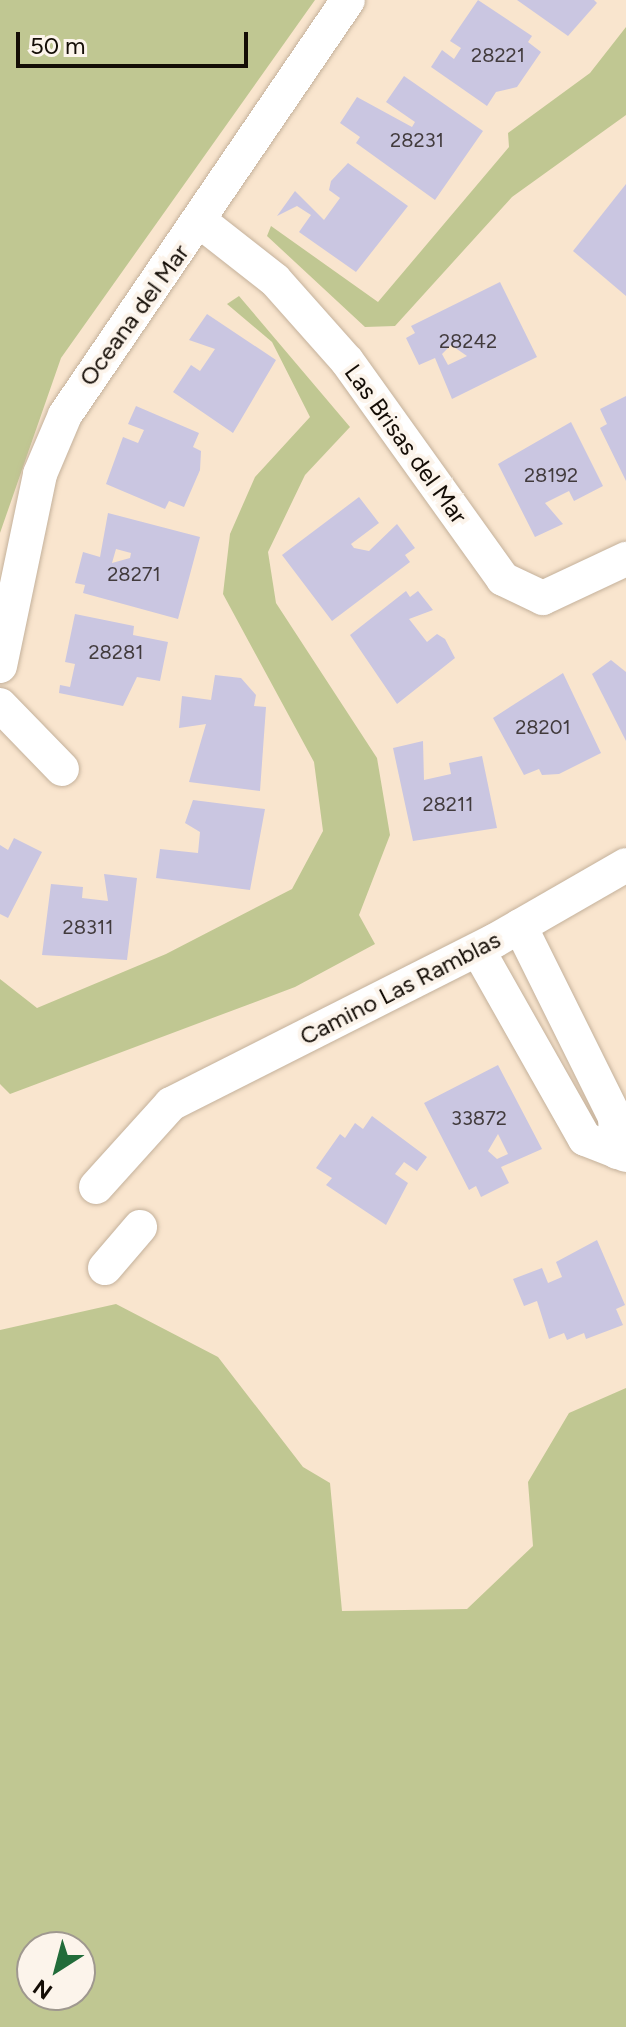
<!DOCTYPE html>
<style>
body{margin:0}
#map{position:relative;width:626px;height:2027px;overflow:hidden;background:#f9e5ce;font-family:Figtree,sans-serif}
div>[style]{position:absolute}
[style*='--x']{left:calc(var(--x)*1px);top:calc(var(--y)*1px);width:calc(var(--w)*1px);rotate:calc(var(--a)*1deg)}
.green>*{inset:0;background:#c0c792}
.building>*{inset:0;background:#cac6e1}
.roads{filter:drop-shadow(0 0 2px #c4b19b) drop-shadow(0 0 2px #c4b19b)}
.minor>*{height:34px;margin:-17px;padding:0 17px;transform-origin:17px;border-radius:17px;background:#fff}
span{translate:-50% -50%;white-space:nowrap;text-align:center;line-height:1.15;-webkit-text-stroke:8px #fcf4eb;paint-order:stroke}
.number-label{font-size:20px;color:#423b3d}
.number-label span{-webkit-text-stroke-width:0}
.street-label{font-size:24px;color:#140d06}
.north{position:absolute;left:16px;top:1931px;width:80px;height:80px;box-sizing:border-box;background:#fcf4eb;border:2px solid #9f988f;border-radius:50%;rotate:216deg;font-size:22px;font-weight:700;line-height:32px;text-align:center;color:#140d06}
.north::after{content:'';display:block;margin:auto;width:28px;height:36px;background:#226c3a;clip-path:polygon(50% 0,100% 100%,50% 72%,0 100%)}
.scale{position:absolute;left:16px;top:32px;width:232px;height:36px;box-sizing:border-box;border:4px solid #140d06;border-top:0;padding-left:10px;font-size:24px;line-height:28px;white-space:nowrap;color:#140d06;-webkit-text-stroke:6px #fcf4eb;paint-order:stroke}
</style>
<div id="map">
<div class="green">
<div style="clip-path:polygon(0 0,315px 0,61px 358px,0 533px)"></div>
<div style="clip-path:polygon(626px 27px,626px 115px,512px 197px,395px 326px,365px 327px,267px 236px,271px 226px,378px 302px,509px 147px,508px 133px,590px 73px)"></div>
<div style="clip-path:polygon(239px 296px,350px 427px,305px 475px,268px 552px,276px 603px,377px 758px,390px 835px,359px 915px,375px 944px,295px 987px,10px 1094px,0 1084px,0 979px,37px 1008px,166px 954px,292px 889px,323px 831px,314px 762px,223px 594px,230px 534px,255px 477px,310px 417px,272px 342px,227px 304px)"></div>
<div style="clip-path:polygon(evenodd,116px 1304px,218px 1357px,303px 1467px,330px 1483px,342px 1611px,467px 1609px,533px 1546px,528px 1482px,569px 1413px,626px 1388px,626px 2027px,0 2027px,0 1330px,116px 1304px,32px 1947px,80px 1947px,80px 1995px,32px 1995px,32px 1947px)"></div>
</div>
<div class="building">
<div style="clip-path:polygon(478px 0,532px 36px,528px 42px,541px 52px,517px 87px,496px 92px,487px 106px,431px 67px,442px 50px,454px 59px,461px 48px,450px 41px)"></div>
<div style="clip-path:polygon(517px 0,594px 0,597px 3px,568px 36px)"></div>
<div style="clip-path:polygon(404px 76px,483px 131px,435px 200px,356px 143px,360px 137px,340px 123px,357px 97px,412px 127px,415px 122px,386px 102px)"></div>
<div style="clip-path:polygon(348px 163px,408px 206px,356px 272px,299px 232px,311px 215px,297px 206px,277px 216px,295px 191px,324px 220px,340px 198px,329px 190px,331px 181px)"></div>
<div style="clip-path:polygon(626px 184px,626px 296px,573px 251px)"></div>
<div style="clip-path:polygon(evenodd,500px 282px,537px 357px,452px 399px,435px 358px,419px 365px,406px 338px,415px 333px,411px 326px,500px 282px,451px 345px,467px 356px,448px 365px,442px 354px,451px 345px)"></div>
<div style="clip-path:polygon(207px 314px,276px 360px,233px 433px,173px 392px,191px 365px,200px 371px,215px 349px,189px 340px)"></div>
<div style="clip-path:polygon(626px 396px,626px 481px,600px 428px,607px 424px,600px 409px)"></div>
<div style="clip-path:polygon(136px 406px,199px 433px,193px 447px,201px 451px,200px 470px,184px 507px,169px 501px,165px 509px,106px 484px,123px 437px,138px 443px,144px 430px,128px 424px)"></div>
<div style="clip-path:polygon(571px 422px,603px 486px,574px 501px,569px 491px,545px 503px,563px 524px,535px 537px,498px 464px)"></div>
<div style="clip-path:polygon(359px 497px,379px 523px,351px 544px,354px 548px,369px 551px,397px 524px,415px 548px,405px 555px,410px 562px,332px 621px,282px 555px)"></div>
<div style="clip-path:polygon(evenodd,108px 513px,200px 537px,178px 619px,83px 593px,85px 585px,75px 583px,83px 552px,100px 557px,108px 513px,116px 549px,131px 553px,130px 558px,112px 563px,116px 549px)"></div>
<div style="clip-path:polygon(406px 591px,410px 597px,418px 591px,433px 610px,409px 619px,427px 642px,437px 634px,445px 639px,455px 658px,397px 704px,350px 635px)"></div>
<div style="clip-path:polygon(75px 614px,134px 626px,133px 635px,168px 642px,160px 681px,137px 677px,123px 706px,59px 693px,60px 685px,70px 687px,75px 664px,65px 662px)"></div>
<div style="clip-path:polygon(611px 660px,626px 672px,626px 741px,592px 674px)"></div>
<div style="clip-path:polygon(563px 673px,601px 753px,559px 774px,542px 775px,539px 769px,524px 775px,493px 718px)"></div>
<div style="clip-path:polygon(215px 675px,241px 678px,256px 695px,254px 706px,266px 707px,260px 791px,189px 782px,206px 724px,179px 728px,182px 696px,211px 700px)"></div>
<div style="clip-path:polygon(423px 741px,424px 780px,451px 774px,449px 763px,482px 756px,497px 828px,413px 841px,393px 748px)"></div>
<div style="clip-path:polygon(193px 800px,265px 809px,250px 890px,156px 878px,160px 849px,198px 853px,200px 832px,185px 823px)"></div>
<div style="clip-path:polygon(14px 838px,42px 852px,8px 918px,0 914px,0 845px,8px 850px)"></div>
<div style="clip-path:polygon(104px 874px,137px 878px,127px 960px,42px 955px,51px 884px,83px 887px,82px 898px,108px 901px)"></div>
<div style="clip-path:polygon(evenodd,498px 1065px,542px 1149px,501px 1167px,509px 1183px,481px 1197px,476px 1186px,469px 1190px,424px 1103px,498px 1065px,498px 1134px,508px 1154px,497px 1159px,488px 1151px,498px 1134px)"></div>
<div style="clip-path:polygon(372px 1116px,427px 1157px,417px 1171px,404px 1162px,395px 1174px,408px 1183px,386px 1225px,326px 1185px,332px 1178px,316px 1168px,340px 1134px,345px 1138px,355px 1123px,363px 1129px)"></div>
<div style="clip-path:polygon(597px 1240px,625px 1305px,616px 1309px,623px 1325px,586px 1339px,584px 1333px,567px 1340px,564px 1333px,549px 1339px,537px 1301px,524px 1306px,513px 1279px,542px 1268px,548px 1283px,562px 1277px,556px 1262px)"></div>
</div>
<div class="roads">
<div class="minor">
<div style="--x:201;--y:222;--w:94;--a:38.1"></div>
<div style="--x:275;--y:280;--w:108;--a:48.4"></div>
<div style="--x:347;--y:361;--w:268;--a:54.4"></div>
<div style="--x:503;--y:579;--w:44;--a:25.4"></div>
<div style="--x:543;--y:598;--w:92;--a:-25.2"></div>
<div style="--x:0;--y:666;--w:196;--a:-78.2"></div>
<div style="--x:40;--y:474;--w:64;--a:-67"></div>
<div style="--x:65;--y:415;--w:502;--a:-55.71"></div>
<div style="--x:0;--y:705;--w:89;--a:45.9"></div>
<div style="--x:520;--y:926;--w:213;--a:63.6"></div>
<div style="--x:615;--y:1117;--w:35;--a:87"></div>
<div style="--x:478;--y:950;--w:217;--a:60.5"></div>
<div style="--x:585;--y:1139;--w:44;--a:21.3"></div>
<div style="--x:96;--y:1187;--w:112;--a:-47.9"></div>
<div style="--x:171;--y:1104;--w:362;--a:-26.8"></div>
<div style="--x:494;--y:941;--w:152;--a:-29.9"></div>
<div style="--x:105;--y:1268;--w:54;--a:-49.5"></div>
</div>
</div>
<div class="number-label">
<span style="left:498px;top:55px">28221</span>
<span style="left:417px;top:140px">28231</span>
<span style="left:468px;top:341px">28242</span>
<span style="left:551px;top:475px">28192</span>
<span style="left:134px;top:574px">28271</span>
<span style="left:116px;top:652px">28281</span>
<span style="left:543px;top:727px">28201</span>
<span style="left:448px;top:804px">28211</span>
<span style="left:88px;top:927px">28311</span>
<span style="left:479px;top:1118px">33872</span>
</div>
<div class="street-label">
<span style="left:134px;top:315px;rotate:-54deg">Oceana del Mar</span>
<span style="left:406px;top:444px;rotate:54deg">Las Brisas del Mar</span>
<span style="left:400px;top:988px;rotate:-27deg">Camino Las Ramblas</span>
</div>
<div class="north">N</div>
<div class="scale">50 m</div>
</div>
